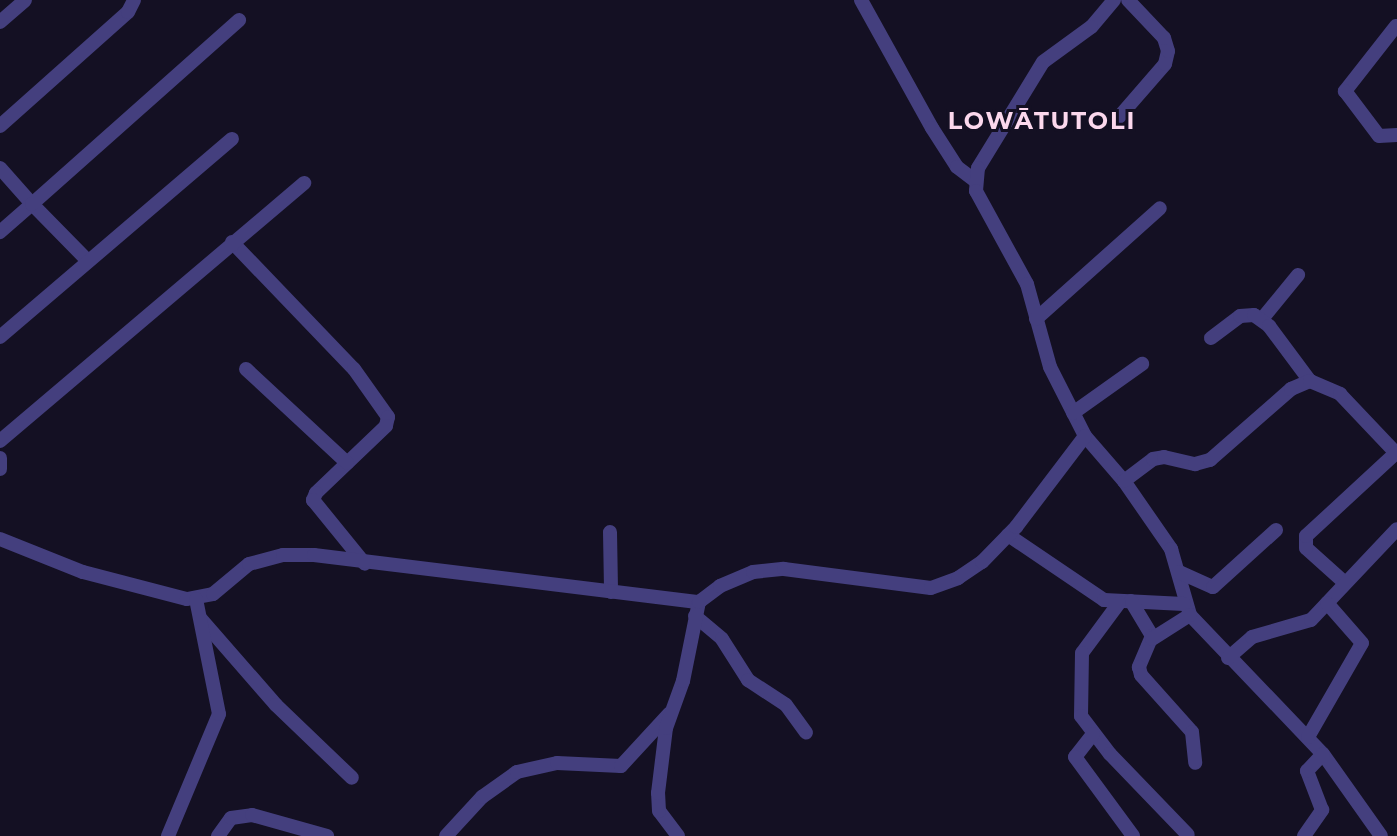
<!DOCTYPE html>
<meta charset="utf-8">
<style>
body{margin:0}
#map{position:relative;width:1397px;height:836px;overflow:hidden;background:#141023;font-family:Montserrat,sans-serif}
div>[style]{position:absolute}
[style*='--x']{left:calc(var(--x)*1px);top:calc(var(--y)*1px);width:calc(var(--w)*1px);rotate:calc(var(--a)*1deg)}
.minor>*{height:14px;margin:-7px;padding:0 7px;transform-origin:7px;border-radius:7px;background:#443f7e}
span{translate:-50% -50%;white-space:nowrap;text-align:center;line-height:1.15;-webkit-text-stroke:6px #141023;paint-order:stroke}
.district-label{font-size:24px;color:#fcd8ed;font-weight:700;letter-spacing:2px}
</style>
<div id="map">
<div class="minor">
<div style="--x:861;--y:0;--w:146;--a:61"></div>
<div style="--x:932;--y:128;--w:46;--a:57.3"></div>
<div style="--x:957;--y:167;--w:21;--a:37"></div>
<div style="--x:1114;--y:0;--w:35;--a:130"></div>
<div style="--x:1091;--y:27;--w:59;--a:143.9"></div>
<div style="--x:1043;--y:62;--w:124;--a:121.5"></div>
<div style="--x:978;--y:168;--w:23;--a:95"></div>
<div style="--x:976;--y:191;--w:106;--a:61.3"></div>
<div style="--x:1027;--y:284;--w:86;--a:74.5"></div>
<div style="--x:1050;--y:367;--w:77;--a:63.1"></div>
<div style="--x:1085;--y:436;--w:60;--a:49.1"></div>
<div style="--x:1124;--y:481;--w:83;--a:55.3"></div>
<div style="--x:1171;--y:549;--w:69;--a:73.9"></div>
<div style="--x:1190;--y:615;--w:192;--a:46.3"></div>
<div style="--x:1323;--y:754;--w:100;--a:54.7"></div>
<div style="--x:0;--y:22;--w:33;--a:-41"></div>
<div style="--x:1396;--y:26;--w:83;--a:128.1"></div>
<div style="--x:1345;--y:91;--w:56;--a:52.9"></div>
<div style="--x:1379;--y:136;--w:18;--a:-3"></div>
<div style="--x:1119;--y:117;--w:70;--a:-49"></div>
<div style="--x:1165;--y:64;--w:13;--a:-77"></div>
<div style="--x:1168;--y:51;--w:14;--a:-107"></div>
<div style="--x:1164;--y:38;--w:52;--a:-133.5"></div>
<div style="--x:0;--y:126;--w:171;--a:-41.7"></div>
<div style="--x:128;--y:12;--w:13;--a:-63"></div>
<div style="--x:0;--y:168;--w:48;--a:48.4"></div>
<div style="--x:32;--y:204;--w:43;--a:138.8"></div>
<div style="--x:232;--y:242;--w:176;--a:46.2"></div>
<div style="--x:354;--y:369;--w:59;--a:54.7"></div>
<div style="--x:388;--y:417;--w:9;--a:103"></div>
<div style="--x:386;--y:426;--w:97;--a:136.3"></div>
<div style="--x:316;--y:493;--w:8;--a:113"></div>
<div style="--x:313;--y:500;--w:82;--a:50.9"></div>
<div style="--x:88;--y:261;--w:80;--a:-134.5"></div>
<div style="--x:32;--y:204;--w:277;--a:-41.6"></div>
<div style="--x:1036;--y:319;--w:166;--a:-41.8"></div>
<div style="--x:1262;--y:319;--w:57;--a:-50.7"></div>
<div style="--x:0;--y:337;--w:305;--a:-40.5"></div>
<div style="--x:1211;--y:338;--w:36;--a:-37"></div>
<div style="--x:1240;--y:316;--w:14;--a:-4"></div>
<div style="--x:1254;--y:315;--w:19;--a:36"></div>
<div style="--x:1269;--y:326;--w:69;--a:53.3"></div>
<div style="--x:246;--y:369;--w:138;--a:42.9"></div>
<div style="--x:1073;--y:413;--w:85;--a:-35.4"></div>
<div style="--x:0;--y:441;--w:399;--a:-40.3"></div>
<div style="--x:0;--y:458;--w:11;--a:90"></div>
<div style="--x:1124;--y:481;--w:36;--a:-37"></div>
<div style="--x:1153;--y:459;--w:11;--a:-10"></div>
<div style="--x:1164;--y:457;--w:32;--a:13"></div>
<div style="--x:1195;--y:464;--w:16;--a:-15"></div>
<div style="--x:1210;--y:460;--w:108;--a:-41.2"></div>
<div style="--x:1291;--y:389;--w:21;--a:-23"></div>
<div style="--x:1310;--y:381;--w:33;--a:23"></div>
<div style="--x:1340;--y:394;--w:83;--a:46.5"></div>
<div style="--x:610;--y:532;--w:60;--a:89"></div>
<div style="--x:1008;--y:535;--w:116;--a:34.1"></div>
<div style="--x:1104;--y:600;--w:80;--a:2.9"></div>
<div style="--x:0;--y:539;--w:89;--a:21.7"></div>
<div style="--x:83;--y:572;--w:107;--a:14.6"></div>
<div style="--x:187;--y:599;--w:26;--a:-11"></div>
<div style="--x:213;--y:594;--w:47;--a:-39.8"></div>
<div style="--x:249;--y:564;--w:35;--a:-15"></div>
<div style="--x:283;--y:555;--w:31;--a:0"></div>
<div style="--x:314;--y:555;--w:388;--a:7"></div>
<div style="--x:1179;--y:572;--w:37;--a:24"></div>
<div style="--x:1213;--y:587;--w:85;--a:-42.1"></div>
<div style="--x:1345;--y:583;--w:52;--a:-138.1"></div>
<div style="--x:1306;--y:548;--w:12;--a:-90"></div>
<div style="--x:1306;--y:536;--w:122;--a:-42.7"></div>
<div style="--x:1131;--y:601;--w:41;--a:59"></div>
<div style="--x:1152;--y:636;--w:34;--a:113"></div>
<div style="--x:1139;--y:667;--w:8;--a:76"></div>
<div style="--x:1141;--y:675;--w:76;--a:48.2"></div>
<div style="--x:1192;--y:732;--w:31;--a:84"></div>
<div style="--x:1119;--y:603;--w:62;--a:126.5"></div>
<div style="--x:1082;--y:653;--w:63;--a:90.9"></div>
<div style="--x:1081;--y:716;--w:48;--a:52.7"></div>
<div style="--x:1110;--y:754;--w:112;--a:46.1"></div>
<div style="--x:695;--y:616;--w:35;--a:40"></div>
<div style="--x:722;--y:639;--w:49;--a:57.6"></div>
<div style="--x:748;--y:680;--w:45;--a:33.3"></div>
<div style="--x:786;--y:705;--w:34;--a:54"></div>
<div style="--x:201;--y:619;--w:114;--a:48.9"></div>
<div style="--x:276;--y:705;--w:105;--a:43.8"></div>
<div style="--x:1152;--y:639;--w:45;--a:-32.3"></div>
<div style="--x:1228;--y:658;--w:32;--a:-41"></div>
<div style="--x:1252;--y:637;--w:61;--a:-16.1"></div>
<div style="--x:1311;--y:620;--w:125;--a:-46.6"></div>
<div style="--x:1093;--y:734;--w:29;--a:128"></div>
<div style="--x:1075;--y:757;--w:98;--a:53.7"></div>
<div style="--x:1308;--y:737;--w:108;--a:-60.1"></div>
<div style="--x:1362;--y:643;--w:53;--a:-131.2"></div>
<div style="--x:168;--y:836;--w:132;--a:-67.3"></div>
<div style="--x:219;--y:714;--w:117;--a:-101.3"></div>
<div style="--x:218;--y:836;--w:22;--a:-54"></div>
<div style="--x:231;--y:818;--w:21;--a:-8"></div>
<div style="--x:252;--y:815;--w:78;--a:15.6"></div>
<div style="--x:446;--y:836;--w:53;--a:-47.3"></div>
<div style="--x:482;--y:797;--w:43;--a:-35.5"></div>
<div style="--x:517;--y:772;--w:41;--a:-12.7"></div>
<div style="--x:557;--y:763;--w:64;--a:2.7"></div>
<div style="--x:621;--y:766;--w:71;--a:-47.3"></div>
<div style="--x:678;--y:836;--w:31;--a:-127"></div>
<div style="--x:659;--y:811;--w:18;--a:-93"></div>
<div style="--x:658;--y:793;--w:65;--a:-83"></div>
<div style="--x:666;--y:728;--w:50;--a:-70.1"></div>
<div style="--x:683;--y:681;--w:81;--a:-78.6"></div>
<div style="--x:699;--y:602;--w:26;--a:-37"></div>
<div style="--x:720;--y:586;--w:36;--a:-23"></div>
<div style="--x:753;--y:572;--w:31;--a:-6"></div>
<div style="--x:784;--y:569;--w:148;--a:7.4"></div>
<div style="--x:931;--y:588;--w:29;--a:-20"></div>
<div style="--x:958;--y:578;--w:29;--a:-34"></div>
<div style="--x:982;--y:562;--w:49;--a:-45.8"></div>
<div style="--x:1016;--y:527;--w:114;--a:-52.8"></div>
<div style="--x:1304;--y:836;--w:32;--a:-55"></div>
<div style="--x:1322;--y:810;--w:42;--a:-111"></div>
<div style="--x:1307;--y:771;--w:23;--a:-47"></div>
</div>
<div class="district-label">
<span style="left:1042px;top:121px">LOWĀTUTOLI</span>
</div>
</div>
